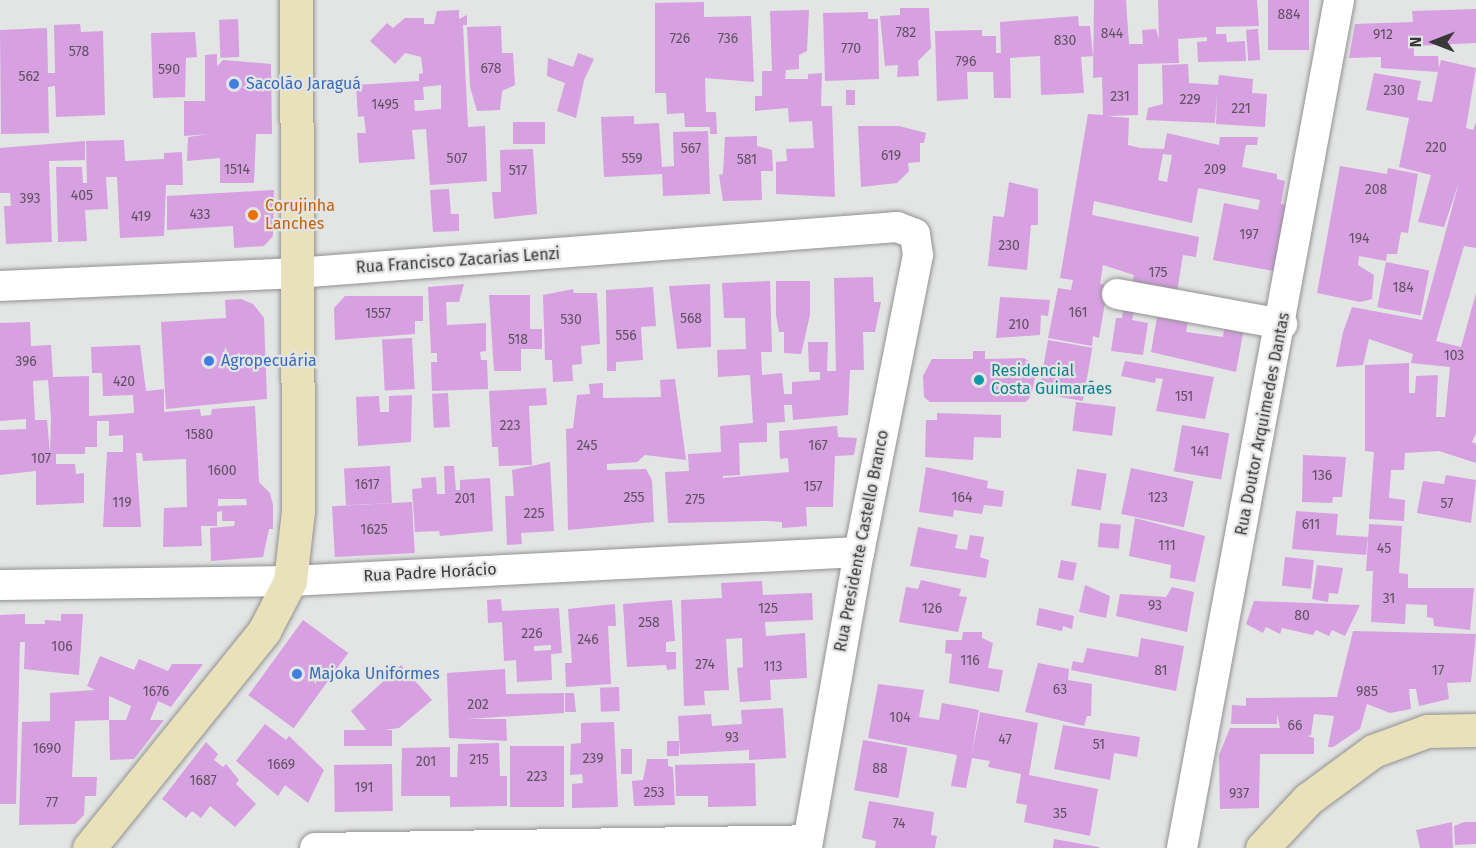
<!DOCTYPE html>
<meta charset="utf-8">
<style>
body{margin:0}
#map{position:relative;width:1476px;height:848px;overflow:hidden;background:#e3e4e4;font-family:"Fira Sans",sans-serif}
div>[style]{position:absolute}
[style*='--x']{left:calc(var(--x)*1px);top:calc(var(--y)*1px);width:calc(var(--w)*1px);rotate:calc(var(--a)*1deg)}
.building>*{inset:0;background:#d7a0e1;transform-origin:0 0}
.roads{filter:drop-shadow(0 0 2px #919192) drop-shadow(0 0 2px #919192)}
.street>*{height:30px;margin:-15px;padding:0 15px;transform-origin:15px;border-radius:15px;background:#fff}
.secondary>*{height:33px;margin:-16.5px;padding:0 16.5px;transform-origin:16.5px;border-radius:16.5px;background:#e8e1ba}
.dots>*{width:16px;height:16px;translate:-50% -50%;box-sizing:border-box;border:3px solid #e3e4e4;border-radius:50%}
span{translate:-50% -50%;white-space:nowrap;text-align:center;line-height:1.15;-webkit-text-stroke:4.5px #e3e4e4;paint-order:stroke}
.number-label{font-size:14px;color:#605262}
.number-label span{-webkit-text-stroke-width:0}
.shop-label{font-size:16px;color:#366cbe}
.left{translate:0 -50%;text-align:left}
.food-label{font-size:16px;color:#c56008}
.street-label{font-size:16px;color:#383838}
.culture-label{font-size:16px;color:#0d838f}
.north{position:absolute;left:1404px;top:12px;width:60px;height:60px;-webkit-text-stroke:4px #e3e4e4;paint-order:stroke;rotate:270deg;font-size:16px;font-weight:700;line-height:24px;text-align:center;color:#383838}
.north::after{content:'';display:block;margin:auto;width:21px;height:27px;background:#383838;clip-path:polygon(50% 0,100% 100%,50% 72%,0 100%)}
</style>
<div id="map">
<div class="building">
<div style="clip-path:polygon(evenodd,1094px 0,1126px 0,1129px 44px,1143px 44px,1142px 30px,1156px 29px,1159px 39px,1158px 0,1257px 0,1259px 26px,1216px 27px,1216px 34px,1226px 34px,1227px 42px,1245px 41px,1246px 61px,1198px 62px,1197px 42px,1207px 41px,1207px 37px,1178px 39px,1179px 63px,1138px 64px,1138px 115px,1106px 116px,1129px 118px,1128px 145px,1140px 148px,1164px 149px,1167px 133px,1219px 145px,1220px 137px,1258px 137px,1257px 145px,1246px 145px,1242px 167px,1277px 174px,1277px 179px,1285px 181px,1281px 204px,1286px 205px,1274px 271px,1213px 260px,1224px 203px,1258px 210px,1260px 200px,1198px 188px,1192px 223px,1094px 201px,1092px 215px,1199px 237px,1196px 257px,1183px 255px,1176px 298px,1131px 289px,1134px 275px,1103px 265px,1100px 284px,1108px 285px,1099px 338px,1093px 336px,1092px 346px,1048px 338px,1058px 288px,1071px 290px,1073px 280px,1060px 278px,1088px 114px,1103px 115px,1102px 77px,1093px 78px,1094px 0,1163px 154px,1172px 155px,1167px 182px,1158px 180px,1163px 154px)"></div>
<div style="left:1268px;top:0;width:41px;height:50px"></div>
<div style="clip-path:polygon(704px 2px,704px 17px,751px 16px,754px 82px,705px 78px,706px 112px,716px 112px,717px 134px,710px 134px,710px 127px,685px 127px,684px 113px,667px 114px,666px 93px,655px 93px,655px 3px)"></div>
<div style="clip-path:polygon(900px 8px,929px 8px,931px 48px,918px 61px,919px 76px,897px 77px,898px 65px,885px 66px,880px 16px,900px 15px)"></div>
<div style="clip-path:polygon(1476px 9px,1476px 43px,1414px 46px,1414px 56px,1438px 56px,1439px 68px,1441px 60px,1476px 68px,1466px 128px,1473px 130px,1476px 122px,1476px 248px,1464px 246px,1436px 341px,1461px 347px,1476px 293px,1476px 433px,1472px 442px,1476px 444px,1476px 463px,1439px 451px,1405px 453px,1404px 470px,1391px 470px,1389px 498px,1405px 500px,1404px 521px,1369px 519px,1374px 452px,1365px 451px,1365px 365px,1409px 363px,1409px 393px,1415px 393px,1416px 376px,1438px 375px,1436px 417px,1445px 417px,1450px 367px,1411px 363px,1413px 354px,1369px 339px,1363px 365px,1336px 367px,1343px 332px,1352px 307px,1422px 320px,1459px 182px,1444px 227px,1418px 222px,1431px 175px,1399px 167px,1409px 118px,1366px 110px,1374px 73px,1421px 81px,1417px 100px,1432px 102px,1438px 72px,1381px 68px,1381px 57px,1349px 58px,1355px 24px,1413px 22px,1412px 11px)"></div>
<div style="clip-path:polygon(evenodd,459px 10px,459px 19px,467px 15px,467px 25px,463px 25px,468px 127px,485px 126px,487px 181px,430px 185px,426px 129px,412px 130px,415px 159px,359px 163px,357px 133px,366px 133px,364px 116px,358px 117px,356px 85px,419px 81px,419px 74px,423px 73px,421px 57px,405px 53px,395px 64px,370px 41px,387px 23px,393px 28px,405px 18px,424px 18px,424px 24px,434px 24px,437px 11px,459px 10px,441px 85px,441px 109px,415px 111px,414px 100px,424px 100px,423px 87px,441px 85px)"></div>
<div style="clip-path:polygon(809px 10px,807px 51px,799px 55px,799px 69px,786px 70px,785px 79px,808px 79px,808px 74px,822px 73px,821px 106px,832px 106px,835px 197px,776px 194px,776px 162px,787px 161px,786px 149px,814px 148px,812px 121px,789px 122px,788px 108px,755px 111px,755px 96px,762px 96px,762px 71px,772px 71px,770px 11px)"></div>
<div style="clip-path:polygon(868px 12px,868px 19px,878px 19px,879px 79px,825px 81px,823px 13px)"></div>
<div style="clip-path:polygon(1078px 16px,1079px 26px,1090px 26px,1093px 56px,1081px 57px,1084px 93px,1041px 95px,1040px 56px,1010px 58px,1011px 98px,994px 98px,993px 72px,967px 72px,968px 99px,937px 101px,935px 31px,982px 30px,982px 36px,996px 36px,996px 53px,1001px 53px,1000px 22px)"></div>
<div style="left:238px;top:19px;width:38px;height:19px;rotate:88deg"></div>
<div style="clip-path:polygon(80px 24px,81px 32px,103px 31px,105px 115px,56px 117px,55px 86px,48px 87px,49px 133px,1px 134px,0 30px,47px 28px,48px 73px,55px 73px,54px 25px)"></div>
<div style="clip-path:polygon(501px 26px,502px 53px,513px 53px,515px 85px,502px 91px,500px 110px,477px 111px,470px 87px,467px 27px)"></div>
<div style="left:1258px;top:29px;width:31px;height:12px;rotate:86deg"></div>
<div style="clip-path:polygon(195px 32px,197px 57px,186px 58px,185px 97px,153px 98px,151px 33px)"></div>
<div style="clip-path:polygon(578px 53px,594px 59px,584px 80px,576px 118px,557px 111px,565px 83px,547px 76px,548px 58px,573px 67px)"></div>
<div style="clip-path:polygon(217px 54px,217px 66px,223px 60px,271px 64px,272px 134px,256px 134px,254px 183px,220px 183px,220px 158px,187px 161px,188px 137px,209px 134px,184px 136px,184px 101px,205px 101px,205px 55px)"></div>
<div style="clip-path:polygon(1188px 64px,1189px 83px,1218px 85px,1219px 75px,1253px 79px,1252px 93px,1267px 94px,1265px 127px,1216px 124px,1217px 91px,1215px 123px,1146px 120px,1148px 108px,1163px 104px,1162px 65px)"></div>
<div style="left:855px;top:90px;width:15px;height:9px;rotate:90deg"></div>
<div style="clip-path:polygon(634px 116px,634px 124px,659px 123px,662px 167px,674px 166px,673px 132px,708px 131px,710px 194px,663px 196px,662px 174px,604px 177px,601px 117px)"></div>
<div style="left:545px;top:122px;width:22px;height:32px;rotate:90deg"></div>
<div style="clip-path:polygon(858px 126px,899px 126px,926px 133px,924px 143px,920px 143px,920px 162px,908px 163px,909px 171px,897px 183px,861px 187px)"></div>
<div style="clip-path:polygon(757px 136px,757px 146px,772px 150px,773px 171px,761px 171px,762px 200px,723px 201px,719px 175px,723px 174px,725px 137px)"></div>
<div style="clip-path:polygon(124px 140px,125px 161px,164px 159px,164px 153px,182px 152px,183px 185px,166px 185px,164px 236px,120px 238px,117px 177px,106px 177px,108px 209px,85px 210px,87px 241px,58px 242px,56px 167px,82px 167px,83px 183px,87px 183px,86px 141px)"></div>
<div style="clip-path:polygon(85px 141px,85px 160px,49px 161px,52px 242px,6px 244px,4px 206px,11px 206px,10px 193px,0 193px,0 148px)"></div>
<div style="clip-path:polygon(533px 149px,537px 214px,494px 219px,492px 192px,501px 192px,500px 150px)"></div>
<div style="clip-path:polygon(1340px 166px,1387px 174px,1388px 168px,1418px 174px,1408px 233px,1401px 232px,1397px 254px,1387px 254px,1386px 261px,1359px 256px,1358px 265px,1374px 275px,1372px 299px,1360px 302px,1317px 293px)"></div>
<div style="clip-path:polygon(1009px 182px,1038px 189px,1038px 225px,1031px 225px,1027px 270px,988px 266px,993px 216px,1004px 217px)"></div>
<div style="clip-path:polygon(449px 189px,451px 214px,459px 214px,459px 231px,433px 232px,430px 190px)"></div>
<div style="clip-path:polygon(274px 190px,273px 236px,264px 246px,234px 248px,233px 226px,167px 230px,167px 196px)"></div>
<div style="left:1386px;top:262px;width:44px;height:46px;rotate:11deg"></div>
<div style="clip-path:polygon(873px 277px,874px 302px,881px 302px,875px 332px,863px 332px,864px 370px,850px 370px,848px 415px,793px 420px,792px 405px,784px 405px,785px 422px,767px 423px,767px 442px,739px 443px,740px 475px,723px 476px,723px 478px,789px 472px,788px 458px,780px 459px,779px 431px,837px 426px,838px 437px,857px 438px,854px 455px,835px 456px,833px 507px,806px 507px,807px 526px,782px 528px,782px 522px,766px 521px,668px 523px,665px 472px,689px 471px,688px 454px,721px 452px,720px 426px,753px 423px,750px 375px,718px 377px,717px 350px,746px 349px,745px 318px,724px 318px,722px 283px,770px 281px,772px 352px,761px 352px,762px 375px,782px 373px,784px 394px,792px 394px,792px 382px,820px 380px,820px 372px,809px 372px,808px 342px,828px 342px,827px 371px,836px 371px,834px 278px)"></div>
<div style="clip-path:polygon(776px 281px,810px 281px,810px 315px,801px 354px,784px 353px,784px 332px,779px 332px,776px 315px)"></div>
<div style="clip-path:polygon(464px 284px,459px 302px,446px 302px,447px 325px,486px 323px,486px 351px,480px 352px,481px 360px,487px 360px,488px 389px,432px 391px,431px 362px,437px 362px,437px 353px,431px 353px,428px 287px)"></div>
<div style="clip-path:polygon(710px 284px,711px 347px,677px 349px,669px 286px)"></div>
<div style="clip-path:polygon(653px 287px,656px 326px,641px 327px,643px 360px,616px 362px,616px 371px,607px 371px,606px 290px)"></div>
<div style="clip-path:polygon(573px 289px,574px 293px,597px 293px,600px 344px,581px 346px,582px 364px,572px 365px,573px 381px,553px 382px,552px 360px,545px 360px,543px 295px)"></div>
<div style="clip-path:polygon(489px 295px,530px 295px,530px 329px,542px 329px,542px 349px,521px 349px,521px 371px,494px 371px)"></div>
<div style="clip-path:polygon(345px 296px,423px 296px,423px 321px,415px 321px,415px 334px,335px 340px,334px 308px)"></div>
<div style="clip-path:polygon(1000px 297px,1050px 300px,1048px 316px,1041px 315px,1040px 335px,996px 338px)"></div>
<div style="clip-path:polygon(241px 299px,253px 304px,264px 318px,267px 399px,166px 409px,161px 322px,226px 318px,225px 300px)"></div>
<div style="clip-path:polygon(1124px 305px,1135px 307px,1132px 320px,1148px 323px,1143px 355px,1111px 351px,1116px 318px,1122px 318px)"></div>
<div style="clip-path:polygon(1158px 312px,1189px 317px,1186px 332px,1223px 337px,1224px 329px,1243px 333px,1236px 372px,1151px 352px)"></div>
<div style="clip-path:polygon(evenodd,30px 322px,31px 346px,51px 345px,53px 377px,89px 376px,89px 416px,134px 413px,133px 395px,103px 396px,102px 373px,92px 373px,91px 347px,140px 345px,146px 391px,164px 389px,164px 412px,200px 409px,201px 416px,211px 415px,212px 409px,255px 406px,259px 482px,270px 493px,273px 505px,273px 529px,269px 529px,263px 557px,211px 561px,210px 528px,234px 526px,235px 521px,222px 521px,222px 511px,217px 512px,217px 526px,201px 526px,202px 546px,163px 547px,164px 508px,187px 507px,186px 459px,143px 461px,142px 453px,136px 453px,141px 527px,103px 527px,107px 452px,123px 452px,123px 435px,109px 436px,109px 421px,97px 421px,97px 447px,85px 447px,85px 454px,56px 454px,56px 464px,75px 464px,76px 474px,84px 473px,84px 503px,36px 505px,36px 471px,0 475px,0 430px,26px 429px,26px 419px,0 421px,0 323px,30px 322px,48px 380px,51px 418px,50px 453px,47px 420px,35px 420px,33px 381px,48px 380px,30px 322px,218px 499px,246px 499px,247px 505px,218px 506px,218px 499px)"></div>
<div style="left:412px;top:338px;width:51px;height:30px;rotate:87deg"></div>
<div style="left:1048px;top:340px;width:45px;height:54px;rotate:10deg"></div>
<div style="clip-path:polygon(973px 351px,985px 351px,985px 359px,1024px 358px,1031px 363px,1032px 373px,1036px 373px,1031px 396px,1026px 402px,930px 402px,924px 397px,923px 376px,932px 359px,973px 359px)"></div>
<div style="clip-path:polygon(1125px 361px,1214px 377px,1205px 419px,1156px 411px,1163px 379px,1156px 378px,1155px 383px,1121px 376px)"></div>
<div style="clip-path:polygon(675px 379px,686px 460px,645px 455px,637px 462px,607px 464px,607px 470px,646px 469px,652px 480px,654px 522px,568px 530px,566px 429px,573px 428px,577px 395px,590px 394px,589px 384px,603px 383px,603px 398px,661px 397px,660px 380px)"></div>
<div style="clip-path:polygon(546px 388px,547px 405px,529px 406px,532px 465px,499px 466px,498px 447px,492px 447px,489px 391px)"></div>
<div style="left:448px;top:393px;width:34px;height:16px;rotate:87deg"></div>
<div style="clip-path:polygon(412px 395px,411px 442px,358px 446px,356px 397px,379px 396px,380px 412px,389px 412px,389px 396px)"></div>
<div style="left:1076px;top:402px;width:40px;height:29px;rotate:7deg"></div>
<div style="clip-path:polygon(937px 413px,1001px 415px,1001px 438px,974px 437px,973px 460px,925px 457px,926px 420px,937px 420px)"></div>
<div style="left:1182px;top:425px;width:48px;height:47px;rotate:10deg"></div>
<div style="clip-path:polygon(1303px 455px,1346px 457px,1342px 497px,1333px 497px,1332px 503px,1302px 502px)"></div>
<div style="clip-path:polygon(550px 462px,554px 531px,521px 533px,522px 544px,507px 545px,505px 496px,514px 496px,512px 470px)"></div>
<div style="left:390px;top:466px;width:37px;height:46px;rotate:87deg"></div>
<div style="clip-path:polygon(444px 466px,454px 466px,456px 490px,460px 490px,460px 480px,490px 478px,493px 531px,440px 536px,439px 531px,415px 532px,412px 489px,422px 488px,421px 478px,436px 477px,437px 494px,445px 494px)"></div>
<div style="clip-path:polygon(926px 467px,988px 481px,987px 488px,1004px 491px,1002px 507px,984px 505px,982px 514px,954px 510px,953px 517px,919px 512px)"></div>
<div style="left:1131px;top:468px;width:64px;height:47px;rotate:12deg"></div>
<div style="left:1077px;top:469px;width:30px;height:37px;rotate:9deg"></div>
<div style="clip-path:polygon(1446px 475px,1476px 480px,1471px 523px,1417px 513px,1423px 481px,1444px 484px)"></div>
<div style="left:412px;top:502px;width:51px;height:80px;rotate:87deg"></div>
<div style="clip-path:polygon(1296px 511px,1338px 514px,1336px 535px,1368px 537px,1366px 555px,1292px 549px)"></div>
<div style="clip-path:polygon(1135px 518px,1205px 536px,1195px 582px,1170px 578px,1171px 565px,1129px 556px)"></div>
<div style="left:1100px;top:523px;width:21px;height:24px;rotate:5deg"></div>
<div style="clip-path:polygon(1369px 524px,1402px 526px,1399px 573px,1408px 574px,1408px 588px,1474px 588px,1470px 630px,1434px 626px,1433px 618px,1427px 617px,1427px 605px,1406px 604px,1405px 624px,1371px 622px,1373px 571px,1366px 571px)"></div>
<div style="clip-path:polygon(918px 527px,958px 535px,955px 548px,967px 550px,970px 535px,984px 537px,980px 557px,989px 560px,986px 578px,910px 566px)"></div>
<div style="left:1285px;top:557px;width:29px;height:29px;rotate:6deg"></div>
<div style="left:1061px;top:560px;width:16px;height:18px;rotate:11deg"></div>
<div style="clip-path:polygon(1317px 565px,1343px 568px,1338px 594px,1329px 593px,1328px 602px,1312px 599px)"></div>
<div style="clip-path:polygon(921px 580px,961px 589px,959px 596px,967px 597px,958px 632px,899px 622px,906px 587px,918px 589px)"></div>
<div style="clip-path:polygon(762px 581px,763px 595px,812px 593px,813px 620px,765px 622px,766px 636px,805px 633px,807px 678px,770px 680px,771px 700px,740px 702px,737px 668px,743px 667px,742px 638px,726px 639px,729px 690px,704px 691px,705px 705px,684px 706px,681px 600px,722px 598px,721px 583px)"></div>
<div style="clip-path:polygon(1085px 585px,1110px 596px,1106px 618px,1079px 612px)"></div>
<div style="clip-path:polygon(1172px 587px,1194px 592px,1187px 632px,1116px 616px,1120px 594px,1166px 597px)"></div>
<div style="clip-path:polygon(evenodd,501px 599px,502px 611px,559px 608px,562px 653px,551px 654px,552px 680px,517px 682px,516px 660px,504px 661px,502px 622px,488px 623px,487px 600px,501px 599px,551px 645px,551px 650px,534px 651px,534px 646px,551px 645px)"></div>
<div style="clip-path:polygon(672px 600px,675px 641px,666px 642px,666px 652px,676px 652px,676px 669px,667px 670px,666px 665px,627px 667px,623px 604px)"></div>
<div style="clip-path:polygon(1254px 601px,1360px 605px,1345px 636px,1332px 630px,1329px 636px,1316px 630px,1313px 635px,1282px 628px,1280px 634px,1266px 627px,1263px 633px,1246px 624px)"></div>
<div style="clip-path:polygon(615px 604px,616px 626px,608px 626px,611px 684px,566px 687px,565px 663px,572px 663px,568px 609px)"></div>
<div style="clip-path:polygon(1039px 608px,1074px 616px,1072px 629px,1063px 626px,1062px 631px,1036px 625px)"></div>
<div style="clip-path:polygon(25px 614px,25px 624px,45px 624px,45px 620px,61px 621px,61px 614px,83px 614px,79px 675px,24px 669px,25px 642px,20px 642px,16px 804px,0 804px,0 615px)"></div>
<div style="left:303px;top:620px;width:56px;height:93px;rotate:36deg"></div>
<div style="clip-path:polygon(1353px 631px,1476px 634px,1471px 682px,1447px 683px,1449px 699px,1419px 706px,1416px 689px,1409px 689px,1411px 709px,1390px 713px,1367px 704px,1360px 729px,1333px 747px,1328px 747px,1334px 716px,1314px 714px,1311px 735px,1307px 736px,1314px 738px,1314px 754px,1260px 754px,1259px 808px,1220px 809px,1219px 755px,1230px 728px,1280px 728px,1277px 714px,1277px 724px,1231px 724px,1232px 705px,1246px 706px,1246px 698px,1337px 697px)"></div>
<div style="clip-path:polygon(963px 632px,982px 632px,982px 638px,993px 643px,988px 668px,1003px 670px,999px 692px,949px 683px,952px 654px,945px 653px,946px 640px,962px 640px)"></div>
<div style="clip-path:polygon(1141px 638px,1184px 646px,1176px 691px,1071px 670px,1073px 661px,1083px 663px,1087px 648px,1138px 657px)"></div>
<div style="clip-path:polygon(evenodd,100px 656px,134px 670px,139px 659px,168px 671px,172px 664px,203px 664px,171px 707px,158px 701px,150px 720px,164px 720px,134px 759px,110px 760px,109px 720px,75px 721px,72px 777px,97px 777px,96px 796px,85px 796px,84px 815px,75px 824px,19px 825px,22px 722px,50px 721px,50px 693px,95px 690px,87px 686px,100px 656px,109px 696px,131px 706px,126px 720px,109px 720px,109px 696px)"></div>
<div style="clip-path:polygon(1038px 663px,1069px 669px,1068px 680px,1092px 684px,1091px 716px,1087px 716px,1084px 726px,1025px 712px)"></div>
<div style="clip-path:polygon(401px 665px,432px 700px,399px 728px,368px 732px,351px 711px)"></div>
<div style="clip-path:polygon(505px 669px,506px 694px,564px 693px,564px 713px,467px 719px,506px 719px,507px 741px,449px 738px,447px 673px)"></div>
<div style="clip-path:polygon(878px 684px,924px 690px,919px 717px,939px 720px,942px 703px,979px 710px,971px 757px,980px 712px,1038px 723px,1029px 775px,1098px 789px,1090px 836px,1024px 822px,1027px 805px,1016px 803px,1021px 774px,988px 767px,990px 761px,972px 758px,966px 788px,951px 786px,957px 755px,868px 738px)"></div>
<div style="left:619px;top:687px;width:24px;height:19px;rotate:88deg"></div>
<div style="clip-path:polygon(565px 693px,574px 693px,576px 712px,565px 712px)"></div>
<div style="clip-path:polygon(783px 708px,786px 758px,749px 760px,749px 750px,680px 754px,678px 716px,711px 714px,712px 726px,742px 724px,741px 710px)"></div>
<div style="clip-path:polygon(614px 722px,618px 807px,572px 808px,572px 784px,583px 783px,582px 774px,570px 775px,571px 744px,581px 743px,581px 723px)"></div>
<div style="clip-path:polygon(265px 724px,286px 740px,289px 736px,324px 770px,308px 803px,285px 785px,278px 796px,236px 761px)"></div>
<div style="clip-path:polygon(1063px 725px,1140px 737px,1137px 757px,1114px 753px,1110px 780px,1054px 769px)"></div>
<div style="left:392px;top:730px;width:16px;height:48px;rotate:90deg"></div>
<div style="left:863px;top:740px;width:45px;height:51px;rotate:10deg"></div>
<div style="left:667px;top:741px;width:12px;height:15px"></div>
<div style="clip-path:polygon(206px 742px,218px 754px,214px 760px,223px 767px,226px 764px,239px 780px,236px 784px,256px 804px,235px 827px,210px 806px,201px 818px,192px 811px,186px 818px,162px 799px)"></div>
<div style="clip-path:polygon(499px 743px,500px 776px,507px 776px,507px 806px,450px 807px,450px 796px,401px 796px,402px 748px,450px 747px,450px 777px,457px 777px,458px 744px)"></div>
<div style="left:564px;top:746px;width:61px;height:54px;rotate:90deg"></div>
<div style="left:621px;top:749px;width:11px;height:25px"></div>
<div style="clip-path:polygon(647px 759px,668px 759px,668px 766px,673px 767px,675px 805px,634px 806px,632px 781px,643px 780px)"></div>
<div style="clip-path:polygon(755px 763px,756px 806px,708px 807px,708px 796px,676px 796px,675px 765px)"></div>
<div style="left:392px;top:764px;width:47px;height:58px;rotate:89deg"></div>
<div style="clip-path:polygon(869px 801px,934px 812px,931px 835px,937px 836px,935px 848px,875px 848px,876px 841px,862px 838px)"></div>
<div style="clip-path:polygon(1452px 822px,1453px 848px,1420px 848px,1416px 830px)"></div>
<div style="clip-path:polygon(1464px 822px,1476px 822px,1476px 844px,1455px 845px,1454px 826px)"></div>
<div style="clip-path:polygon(1054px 839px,1099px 847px,1099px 848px,1053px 848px)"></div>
</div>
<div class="roads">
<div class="street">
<div style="--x:0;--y:286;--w:296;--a:-2.5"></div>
<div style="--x:296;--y:273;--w:603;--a:-4.38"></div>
<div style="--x:897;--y:227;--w:19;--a:21"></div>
<div style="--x:915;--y:234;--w:21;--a:82"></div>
<div style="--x:918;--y:255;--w:303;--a:101.2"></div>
<div style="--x:859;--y:552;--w:301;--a:100"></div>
<div style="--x:1117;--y:294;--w:168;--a:10.3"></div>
<div style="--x:0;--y:585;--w:290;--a:-0.8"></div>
<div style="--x:290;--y:581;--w:570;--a:-2.92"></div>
<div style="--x:315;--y:848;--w:493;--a:-0.9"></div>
<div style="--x:1182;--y:848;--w:862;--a:-79.51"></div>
</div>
<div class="secondary">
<div style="--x:89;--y:848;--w:279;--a:-51.1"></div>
<div style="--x:264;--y:631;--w:56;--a:-62.5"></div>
<div style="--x:290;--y:581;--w:70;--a:-83.5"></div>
<div style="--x:298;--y:511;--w:511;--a:-90.22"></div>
<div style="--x:1262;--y:848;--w:67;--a:-46.8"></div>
<div style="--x:1308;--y:799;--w:81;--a:-36.4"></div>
<div style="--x:1373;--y:751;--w:58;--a:-20.3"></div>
<div style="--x:1427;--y:731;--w:49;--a:-1.2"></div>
</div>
</div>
<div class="dots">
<div style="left:234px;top:84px;background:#3f7fe0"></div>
<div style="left:253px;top:215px;background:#e8710a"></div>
<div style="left:209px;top:361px;background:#3f7fe0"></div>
<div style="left:979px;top:380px;background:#0f9aa8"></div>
<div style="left:297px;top:674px;background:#3f7fe0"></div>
</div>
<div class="number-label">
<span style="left:1289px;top:15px">884</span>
<span style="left:906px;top:33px">782</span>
<span style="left:1112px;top:34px">844</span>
<span style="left:1383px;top:35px">912</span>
<span style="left:680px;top:39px">726</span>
<span style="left:728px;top:39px">736</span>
<span style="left:1065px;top:41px">830</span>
<span style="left:851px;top:49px">770</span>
<span style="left:79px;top:52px">578</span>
<span style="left:966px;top:62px">796</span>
<span style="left:491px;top:69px">678</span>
<span style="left:169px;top:70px">590</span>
<span style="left:29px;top:77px">562</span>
<span style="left:1394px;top:91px">230</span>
<span style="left:1120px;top:97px">231</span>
<span style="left:1190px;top:100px">229</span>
<span style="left:385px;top:105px">1495</span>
<span style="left:1241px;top:109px">221</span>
<span style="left:1436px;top:148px">220</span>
<span style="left:691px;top:149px">567</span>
<span style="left:891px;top:156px">619</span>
<span style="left:457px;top:159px">507</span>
<span style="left:632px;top:159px">559</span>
<span style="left:747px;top:160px">581</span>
<span style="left:237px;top:170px">1514</span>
<span style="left:1215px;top:170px">209</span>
<span style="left:518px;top:171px">517</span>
<span style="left:1376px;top:190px">208</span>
<span style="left:82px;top:196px">405</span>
<span style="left:30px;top:199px">393</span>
<span style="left:200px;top:215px">433</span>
<span style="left:141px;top:217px">419</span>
<span style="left:1249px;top:235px">197</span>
<span style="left:1359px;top:239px">194</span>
<span style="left:1009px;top:246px">230</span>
<span style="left:1158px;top:273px">175</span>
<span style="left:1403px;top:288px">184</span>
<span style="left:1078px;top:313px">161</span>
<span style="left:378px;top:314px">1557</span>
<span style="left:691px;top:319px">568</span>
<span style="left:571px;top:320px">530</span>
<span style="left:1019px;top:325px">210</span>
<span style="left:626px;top:336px">556</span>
<span style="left:518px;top:340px">518</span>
<span style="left:1454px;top:356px">103</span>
<span style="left:26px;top:362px">396</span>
<span style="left:124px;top:382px">420</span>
<span style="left:1184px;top:397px">151</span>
<span style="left:510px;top:426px">223</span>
<span style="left:199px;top:435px">1580</span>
<span style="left:587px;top:446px">245</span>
<span style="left:818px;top:446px">167</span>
<span style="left:1200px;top:452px">141</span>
<span style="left:41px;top:459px">107</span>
<span style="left:222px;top:471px">1600</span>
<span style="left:1322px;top:476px">136</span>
<span style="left:367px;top:485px">1617</span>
<span style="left:813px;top:487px">157</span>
<span style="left:634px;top:498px">255</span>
<span style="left:962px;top:498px">164</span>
<span style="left:1158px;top:498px">123</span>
<span style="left:465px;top:499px">201</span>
<span style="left:695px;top:500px">275</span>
<span style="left:122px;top:503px">119</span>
<span style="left:1447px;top:504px">57</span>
<span style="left:534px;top:514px">225</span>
<span style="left:1311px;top:525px">611</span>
<span style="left:374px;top:530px">1625</span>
<span style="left:1167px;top:546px">111</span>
<span style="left:1384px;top:549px">45</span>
<span style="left:1389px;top:599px">31</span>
<span style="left:1155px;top:606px">93</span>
<span style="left:768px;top:609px">125</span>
<span style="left:932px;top:609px">126</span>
<span style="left:1302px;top:616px">80</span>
<span style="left:649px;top:623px">258</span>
<span style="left:532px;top:634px">226</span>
<span style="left:588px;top:640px">246</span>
<span style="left:62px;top:647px">106</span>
<span style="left:970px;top:661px">116</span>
<span style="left:705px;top:665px">274</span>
<span style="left:773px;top:667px">113</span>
<span style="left:1161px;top:671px">81</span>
<span style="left:1438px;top:671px">17</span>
<span style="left:1060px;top:690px">63</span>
<span style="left:156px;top:692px">1676</span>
<span style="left:1367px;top:692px">985</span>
<span style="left:478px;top:705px">202</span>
<span style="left:900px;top:718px">104</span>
<span style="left:1295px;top:726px">66</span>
<span style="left:732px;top:738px">93</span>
<span style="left:1005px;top:740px">47</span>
<span style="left:1099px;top:745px">51</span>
<span style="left:47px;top:749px">1690</span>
<span style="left:593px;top:759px">239</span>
<span style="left:479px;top:760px">215</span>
<span style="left:426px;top:762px">201</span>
<span style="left:281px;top:765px">1669</span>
<span style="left:880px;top:769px">88</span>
<span style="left:537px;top:777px">223</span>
<span style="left:203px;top:781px">1687</span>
<span style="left:364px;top:788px">191</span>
<span style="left:654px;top:793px">253</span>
<span style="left:1239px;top:794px">937</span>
<span style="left:52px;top:803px">77</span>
<span style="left:1060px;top:814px">35</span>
<span style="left:899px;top:824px">74</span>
</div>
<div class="shop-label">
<span class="left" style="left:246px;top:84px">Sacolão Jaraguá</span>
<span class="left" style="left:221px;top:361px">Agropecuária</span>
<span class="left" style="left:309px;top:674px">Majoka Uniformes</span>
</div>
<div class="food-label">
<span class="left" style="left:265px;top:215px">Corujinha<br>Lanches</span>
</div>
<div class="street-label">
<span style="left:458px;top:261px;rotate:-4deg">Rua Francisco Zacarias Lenzi</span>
<span style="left:1263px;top:424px;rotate:-79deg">Rua Doutor Arquimedes Dantas</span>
<span style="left:862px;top:541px;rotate:-79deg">Rua Presidente Castello Branco</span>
<span style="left:430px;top:573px;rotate:-3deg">Rua Padre Horácio</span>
</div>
<div class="culture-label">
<span class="left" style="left:991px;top:380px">Residencial<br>Costa Guimarães</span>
</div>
<div class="north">N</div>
</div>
